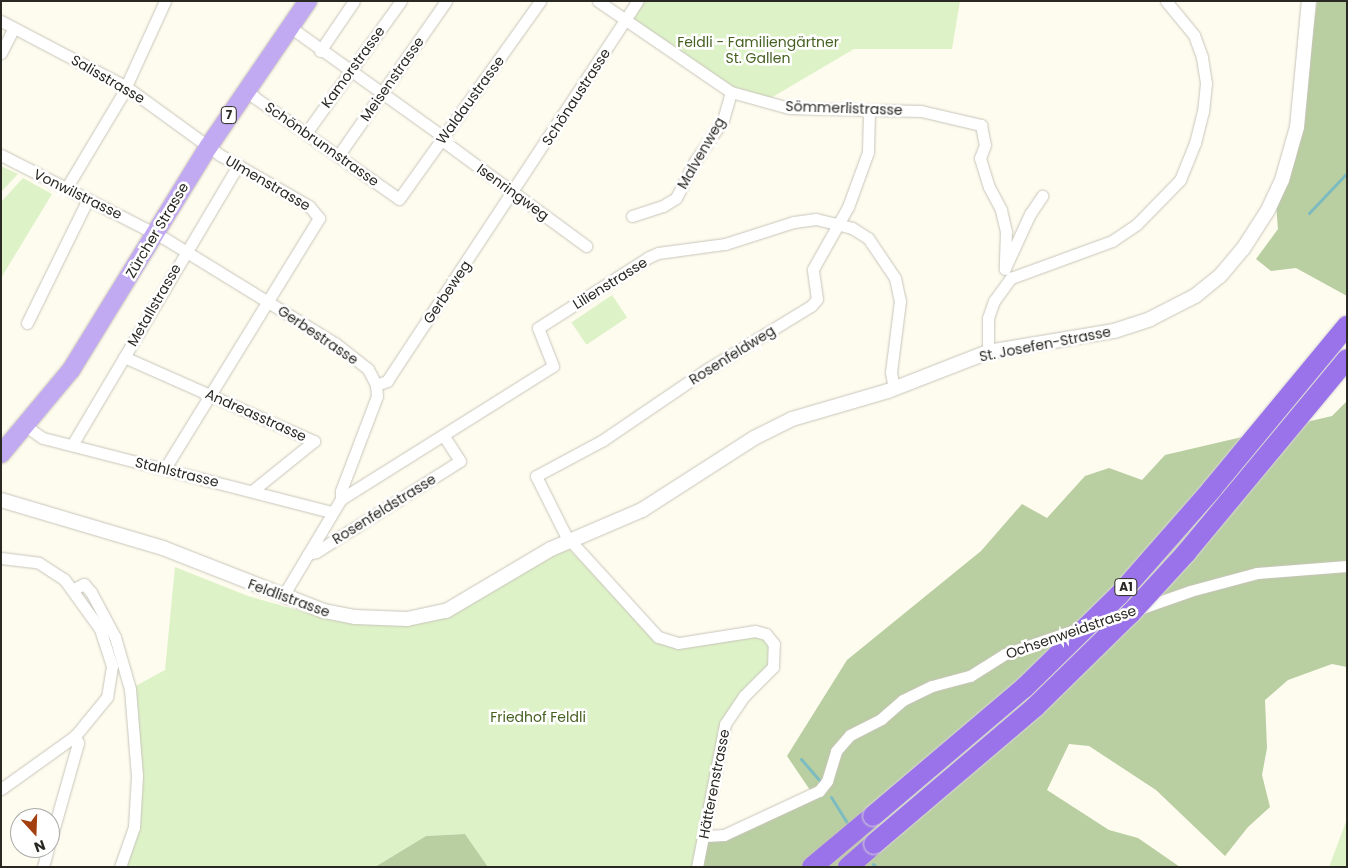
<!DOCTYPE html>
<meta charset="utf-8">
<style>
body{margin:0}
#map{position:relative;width:1348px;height:868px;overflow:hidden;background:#fefbef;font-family:Poppins,sans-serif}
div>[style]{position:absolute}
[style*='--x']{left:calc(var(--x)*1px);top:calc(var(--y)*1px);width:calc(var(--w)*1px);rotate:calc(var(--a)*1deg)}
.green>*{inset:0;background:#def2c8;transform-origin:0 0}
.forest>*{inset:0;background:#b9cea1}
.stream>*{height:3px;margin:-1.5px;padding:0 1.5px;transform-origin:1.5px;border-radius:1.5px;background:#7cbcc0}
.roads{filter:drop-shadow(0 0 1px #c8c5ba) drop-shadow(0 0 1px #c8c5ba)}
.minor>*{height:11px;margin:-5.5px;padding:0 5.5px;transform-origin:5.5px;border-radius:5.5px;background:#fff}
.tertiary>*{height:14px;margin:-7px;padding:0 7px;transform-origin:7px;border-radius:7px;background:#fff}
.primary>*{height:18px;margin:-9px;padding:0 9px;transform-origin:9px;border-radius:9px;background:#c2aaf2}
.motorway>*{height:20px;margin:-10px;padding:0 10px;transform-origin:10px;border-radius:10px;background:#9a72e9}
.bridges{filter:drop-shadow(0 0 1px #d8d8d7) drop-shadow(0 0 1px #d8d8d7)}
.motorway-bridge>*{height:20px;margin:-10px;padding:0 10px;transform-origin:10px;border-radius:10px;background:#9a72e9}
span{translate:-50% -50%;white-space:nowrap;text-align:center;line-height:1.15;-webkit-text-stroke:5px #fff;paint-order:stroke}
.shield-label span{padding:1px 4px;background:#fff;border:1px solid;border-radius:4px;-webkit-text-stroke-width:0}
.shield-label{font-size:12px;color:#292823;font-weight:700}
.park-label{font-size:14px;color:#466020}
.street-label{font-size:14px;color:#292823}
.frame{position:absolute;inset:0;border:2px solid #292823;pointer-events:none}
.north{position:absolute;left:10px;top:808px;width:50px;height:50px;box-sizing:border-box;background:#fff;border:1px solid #a9a9a7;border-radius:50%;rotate:160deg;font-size:14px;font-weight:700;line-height:20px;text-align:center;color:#292823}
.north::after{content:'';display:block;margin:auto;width:18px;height:22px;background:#a43f10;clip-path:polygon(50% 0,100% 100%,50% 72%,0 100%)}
</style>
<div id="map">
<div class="green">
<div style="clip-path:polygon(638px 1px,960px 1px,952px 49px,854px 49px,764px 102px,731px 92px,626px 22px)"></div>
<div style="clip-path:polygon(1px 166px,18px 174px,1px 192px)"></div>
<div style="clip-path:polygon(23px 178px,52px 194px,1px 278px,1px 202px)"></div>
<div style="left:612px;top:295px;width:27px;height:49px;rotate:56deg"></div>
<div style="clip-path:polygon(551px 549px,570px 550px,656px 640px,757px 636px,771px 645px,772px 662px,736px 699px,693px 867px,488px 867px,465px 834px,426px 836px,375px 867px,120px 867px,134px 827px,130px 689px,165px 670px,175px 567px,248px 596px,308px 613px,421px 617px)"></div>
<div style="clip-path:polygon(1347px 819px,1347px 867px,1329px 867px)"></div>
</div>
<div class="forest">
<div style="clip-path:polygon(1317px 1px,1347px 1px,1347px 296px,1296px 268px,1271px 271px,1256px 259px,1278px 229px,1276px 204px,1296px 158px)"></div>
<div style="clip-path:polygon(1347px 401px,1347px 667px,1332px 664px,1288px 680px,1265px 700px,1267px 748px,1262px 775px,1270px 807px,1248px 827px,1225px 856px,1156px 790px,1089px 746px,1069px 744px,1047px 790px,1109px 830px,1138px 838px,1180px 867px,693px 867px,699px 842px,812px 793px,787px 756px,847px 660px,981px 551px,1022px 504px,1047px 518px,1085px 476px,1109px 468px,1142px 480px,1165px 455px,1332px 416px)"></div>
<div style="clip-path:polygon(465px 834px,488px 867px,375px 867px,426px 836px)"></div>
</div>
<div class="stream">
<div style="--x:1309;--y:213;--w:55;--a:-46.5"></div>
<div style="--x:801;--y:759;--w:30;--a:49"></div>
<div style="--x:831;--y:797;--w:31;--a:58"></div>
<div style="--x:873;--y:864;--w:4;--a:45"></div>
</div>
<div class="roads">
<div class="minor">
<div style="--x:598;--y:1;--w:161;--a:34.4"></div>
<div style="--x:731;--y:92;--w:60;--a:15.4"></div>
<div style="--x:789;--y:108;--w:132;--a:1.3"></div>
<div style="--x:921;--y:111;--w:62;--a:13.1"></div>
<div style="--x:981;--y:125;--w:20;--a:79"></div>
<div style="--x:985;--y:145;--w:14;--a:111"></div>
<div style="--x:980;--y:158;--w:30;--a:73"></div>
<div style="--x:989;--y:187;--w:26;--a:62"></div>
<div style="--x:1001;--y:210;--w:22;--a:77"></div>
<div style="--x:1006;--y:231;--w:38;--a:92"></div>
<div style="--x:1;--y:21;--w:140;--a:27.7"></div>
<div style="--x:125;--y:86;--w:117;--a:36"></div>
<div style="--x:220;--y:155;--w:103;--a:29.8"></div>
<div style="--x:309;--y:206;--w:16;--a:50"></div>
<div style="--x:319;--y:218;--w:294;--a:121.6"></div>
<div style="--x:290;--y:27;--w:187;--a:35.6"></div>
<div style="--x:442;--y:136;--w:8;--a:60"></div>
<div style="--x:446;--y:143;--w:174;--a:36.3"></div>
<div style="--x:320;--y:51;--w:60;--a:-55.8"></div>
<div style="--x:1;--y:53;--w:28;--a:-63"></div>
<div style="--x:247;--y:88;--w:11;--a:52"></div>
<div style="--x:254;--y:97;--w:177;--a:35.1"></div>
<div style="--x:399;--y:199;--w:243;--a:-54.5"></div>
<div style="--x:306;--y:133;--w:163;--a:-54.3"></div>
<div style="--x:1;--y:155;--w:183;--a:27"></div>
<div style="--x:164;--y:238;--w:201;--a:31.6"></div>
<div style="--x:335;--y:343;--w:42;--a:38.2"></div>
<div style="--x:368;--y:369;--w:18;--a:63"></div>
<div style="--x:376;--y:385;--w:11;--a:85"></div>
<div style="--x:377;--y:396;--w:102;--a:110.8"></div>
<div style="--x:341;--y:491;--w:8;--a:90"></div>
<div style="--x:341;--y:499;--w:113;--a:120.9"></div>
<div style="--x:338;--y:156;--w:189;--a:-55.1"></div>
<div style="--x:67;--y:187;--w:107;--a:-59.1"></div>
<div style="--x:122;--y:95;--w:103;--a:-65.4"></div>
<div style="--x:632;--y:216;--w:33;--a:-18"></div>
<div style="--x:663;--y:206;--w:15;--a:-32"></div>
<div style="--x:676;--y:198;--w:38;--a:-63"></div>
<div style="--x:693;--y:164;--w:53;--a:-55.7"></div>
<div style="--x:723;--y:120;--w:29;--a:-74"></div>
<div style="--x:1005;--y:268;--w:60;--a:-65.2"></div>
<div style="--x:1030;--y:214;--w:22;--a:-56"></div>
<div style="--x:27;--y:323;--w:138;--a:-63.8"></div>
<div style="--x:988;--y:352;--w:34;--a:-90"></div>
<div style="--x:988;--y:318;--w:18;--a:-71"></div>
<div style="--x:994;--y:301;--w:29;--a:-54"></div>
<div style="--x:1011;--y:278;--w:108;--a:-20.1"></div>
<div style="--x:1112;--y:241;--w:30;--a:-34"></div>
<div style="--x:1137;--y:224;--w:62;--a:-45.7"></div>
<div style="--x:1180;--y:180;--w:40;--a:-68"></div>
<div style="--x:1195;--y:143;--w:32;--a:-76"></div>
<div style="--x:1203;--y:112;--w:29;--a:-84"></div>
<div style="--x:1206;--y:83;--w:26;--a:-99"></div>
<div style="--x:1202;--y:57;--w:23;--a:-110"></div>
<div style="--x:1194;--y:35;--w:44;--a:-129.5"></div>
<div style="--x:124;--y:357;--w:208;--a:23.9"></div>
<div style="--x:314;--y:441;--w:80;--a:141.1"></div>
<div style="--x:376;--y:385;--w:12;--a:-20"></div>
<div style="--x:387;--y:381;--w:455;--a:-56.6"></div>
<div style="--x:27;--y:427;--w:19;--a:35"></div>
<div style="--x:43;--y:438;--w:297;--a:14.4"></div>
<div style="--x:72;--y:445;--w:326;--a:-59.3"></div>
<div style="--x:341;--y:499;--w:250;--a:-32.1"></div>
<div style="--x:553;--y:366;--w:41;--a:-111.5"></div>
<div style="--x:538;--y:328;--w:132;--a:-32.6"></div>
<div style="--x:649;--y:257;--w:10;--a:-24"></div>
<div style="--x:658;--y:253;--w:68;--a:-7.7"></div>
<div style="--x:725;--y:244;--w:72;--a:-17.7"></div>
<div style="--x:794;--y:222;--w:22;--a:-8"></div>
<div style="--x:816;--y:219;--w:37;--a:14"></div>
<div style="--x:852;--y:228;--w:19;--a:32"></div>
<div style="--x:868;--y:238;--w:48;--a:56"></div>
<div style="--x:895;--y:278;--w:24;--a:78"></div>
<div style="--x:900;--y:301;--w:72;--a:97.2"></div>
<div style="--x:891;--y:372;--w:17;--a:80"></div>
<div style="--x:308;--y:554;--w:8;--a:-14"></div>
<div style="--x:316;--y:552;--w:170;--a:-32.3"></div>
<div style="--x:460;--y:461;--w:30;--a:-123"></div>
<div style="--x:1;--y:558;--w:38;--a:7"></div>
<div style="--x:39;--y:563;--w:30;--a:33"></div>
<div style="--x:64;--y:579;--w:62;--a:54.2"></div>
<div style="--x:100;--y:629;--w:39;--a:72"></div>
<div style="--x:112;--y:666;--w:31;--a:99"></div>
<div style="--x:107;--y:697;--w:50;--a:129.4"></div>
<div style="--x:75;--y:736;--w:91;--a:144.4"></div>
<div style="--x:74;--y:589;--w:11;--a:-27"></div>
<div style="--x:84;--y:584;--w:11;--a:49"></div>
<div style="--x:91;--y:592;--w:51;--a:61.9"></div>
<div style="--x:115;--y:637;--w:54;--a:73.9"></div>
<div style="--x:130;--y:689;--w:87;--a:85.4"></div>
<div style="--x:137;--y:776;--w:51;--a:93.4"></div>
<div style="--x:134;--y:827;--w:42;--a:109.3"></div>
<div style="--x:1096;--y:624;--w:100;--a:-19.3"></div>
<div style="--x:1190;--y:591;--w:69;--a:-15"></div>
<div style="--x:1257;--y:573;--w:90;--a:-4.4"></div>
<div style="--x:705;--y:836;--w:19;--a:-3"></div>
<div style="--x:724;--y:835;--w:105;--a:-24.9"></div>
<div style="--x:819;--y:791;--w:13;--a:-51"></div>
<div style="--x:827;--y:781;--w:31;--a:-73"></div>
<div style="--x:836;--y:751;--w:21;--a:-49"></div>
<div style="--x:850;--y:735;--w:35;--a:-27"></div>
<div style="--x:881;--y:719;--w:29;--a:-41"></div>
<div style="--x:903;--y:700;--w:32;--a:-26"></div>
<div style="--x:932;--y:686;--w:39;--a:-15"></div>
<div style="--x:970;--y:676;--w:41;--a:-32.2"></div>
<div style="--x:1005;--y:654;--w:77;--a:-18.9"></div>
<div style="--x:50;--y:842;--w:103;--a:-74.2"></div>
<div style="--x:78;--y:743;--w:8;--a:-113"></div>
<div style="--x:43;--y:867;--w:20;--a:-75"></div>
<div style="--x:697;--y:867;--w:146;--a:-78.9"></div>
<div style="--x:725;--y:724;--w:34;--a:-56"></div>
<div style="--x:744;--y:696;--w:41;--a:-45"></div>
<div style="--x:773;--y:667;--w:23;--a:-88"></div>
<div style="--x:774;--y:644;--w:13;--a:-129"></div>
<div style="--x:766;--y:634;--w:11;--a:-165"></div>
<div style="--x:755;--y:631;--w:78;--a:171.1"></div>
<div style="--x:678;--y:643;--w:21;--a:-163"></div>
<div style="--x:658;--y:637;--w:137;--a:-132.3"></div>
<div style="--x:566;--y:536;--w:67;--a:-116.6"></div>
<div style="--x:536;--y:476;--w:76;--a:-28.2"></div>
<div style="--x:603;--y:440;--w:125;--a:-34.2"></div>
<div style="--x:706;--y:370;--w:123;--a:-31.4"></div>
<div style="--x:811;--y:306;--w:9;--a:-49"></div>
<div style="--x:817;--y:299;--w:30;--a:-98"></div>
<div style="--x:813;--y:269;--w:71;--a:-60.6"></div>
<div style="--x:848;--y:207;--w:59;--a:-70"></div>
<div style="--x:868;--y:152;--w:42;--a:-88.6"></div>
</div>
<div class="tertiary">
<div style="--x:1;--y:500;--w:169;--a:16.5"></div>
<div style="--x:163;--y:548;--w:173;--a:21.4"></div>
<div style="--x:324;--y:611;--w:32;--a:11"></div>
<div style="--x:355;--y:617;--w:52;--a:2.2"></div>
<div style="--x:407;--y:619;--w:40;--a:-12"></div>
<div style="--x:446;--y:611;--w:122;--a:-30.6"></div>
<div style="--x:551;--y:549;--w:99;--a:-23.2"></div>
<div style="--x:642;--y:510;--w:133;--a:-32.7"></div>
<div style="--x:754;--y:438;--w:42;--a:-26.6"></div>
<div style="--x:792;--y:419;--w:100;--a:-16.3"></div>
<div style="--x:888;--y:391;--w:107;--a:-21.3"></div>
<div style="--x:988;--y:352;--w:128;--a:-9.5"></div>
<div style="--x:1114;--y:331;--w:38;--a:-18"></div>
<div style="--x:1150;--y:319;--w:51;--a:-27.1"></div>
<div style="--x:1195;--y:296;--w:32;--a:-39"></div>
<div style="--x:1220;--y:276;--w:35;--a:-50"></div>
<div style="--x:1243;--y:249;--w:46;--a:-57.3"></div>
<div style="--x:1268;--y:210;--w:33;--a:-65"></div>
<div style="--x:1282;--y:180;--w:55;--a:-74.2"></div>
<div style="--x:1297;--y:127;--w:127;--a:-84.6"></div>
</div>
<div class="primary">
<div style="--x:1;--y:454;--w:109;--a:-50.2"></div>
<div style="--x:71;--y:370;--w:263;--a:-58.4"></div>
<div style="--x:209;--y:146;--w:176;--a:-55.7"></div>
</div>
<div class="motorway">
<div style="--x:812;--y:867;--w:80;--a:-39.9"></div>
<div style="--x:848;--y:867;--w:35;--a:-41"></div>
</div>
</div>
<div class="bridges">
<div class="motorway-bridge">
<div style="--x:873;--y:816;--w:198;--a:-40.3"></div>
<div style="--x:1024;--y:688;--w:133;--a:-44.4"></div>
<div style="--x:1119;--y:595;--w:141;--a:-48.7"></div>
<div style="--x:1212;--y:489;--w:212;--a:-50.4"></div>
<div style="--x:874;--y:844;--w:211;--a:-40.4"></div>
<div style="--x:1035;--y:707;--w:133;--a:-44.4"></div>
<div style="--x:1130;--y:614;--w:83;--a:-47.4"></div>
<div style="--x:1186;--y:553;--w:252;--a:-50.3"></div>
</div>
</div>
<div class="shield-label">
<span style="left:229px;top:115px">7</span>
<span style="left:1126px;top:587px">A1</span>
</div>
<div class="park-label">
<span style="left:758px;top:50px">Feldli - Familiengärtner<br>St. Gallen</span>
<span style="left:538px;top:717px">Friedhof Feldli</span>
</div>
<div class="street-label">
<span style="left:353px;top:67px;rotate:-54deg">Kamorstrasse</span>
<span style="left:108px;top:79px;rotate:30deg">Salisstrasse</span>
<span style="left:392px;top:79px;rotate:-55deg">Meisenstrasse</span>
<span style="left:576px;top:97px;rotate:-57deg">Schönaustrasse</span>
<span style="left:470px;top:100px;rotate:-54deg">Waldaustrasse</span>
<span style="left:844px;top:108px;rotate:2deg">Sömmerlistrasse</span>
<span style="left:322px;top:144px;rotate:35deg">Schönbrunnstrasse</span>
<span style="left:701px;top:153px;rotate:-60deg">Malvenweg</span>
<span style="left:268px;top:183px;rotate:30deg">Ulmenstrasse</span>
<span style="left:513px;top:192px;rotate:36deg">Isenringweg</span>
<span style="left:78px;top:194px;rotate:26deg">Vonwilstrasse</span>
<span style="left:157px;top:230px;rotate:-59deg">Zürcher Strasse</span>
<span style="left:610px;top:283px;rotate:-32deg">Lilienstrasse</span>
<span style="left:447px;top:292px;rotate:-56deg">Gerbeweg</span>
<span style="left:154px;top:305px;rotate:-60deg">Metallstrasse</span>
<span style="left:318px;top:335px;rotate:34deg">Gerbestrasse</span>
<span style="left:1045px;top:344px;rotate:-11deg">St. Josefen-Strasse</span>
<span style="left:732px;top:355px;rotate:-32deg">Rosenfeldweg</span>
<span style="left:256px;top:415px;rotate:24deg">Andreasstrasse</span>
<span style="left:177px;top:472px;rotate:14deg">Stahlstrasse</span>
<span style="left:384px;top:509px;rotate:-32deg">Rosenfeldstrasse</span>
<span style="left:289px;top:598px;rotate:20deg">Feldlistrasse</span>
<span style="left:1071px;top:632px;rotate:-19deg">Ochsenweidstrasse</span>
<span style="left:714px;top:784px;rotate:-79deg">Hätterenstrasse</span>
</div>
<div class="frame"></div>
<div class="north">N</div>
</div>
